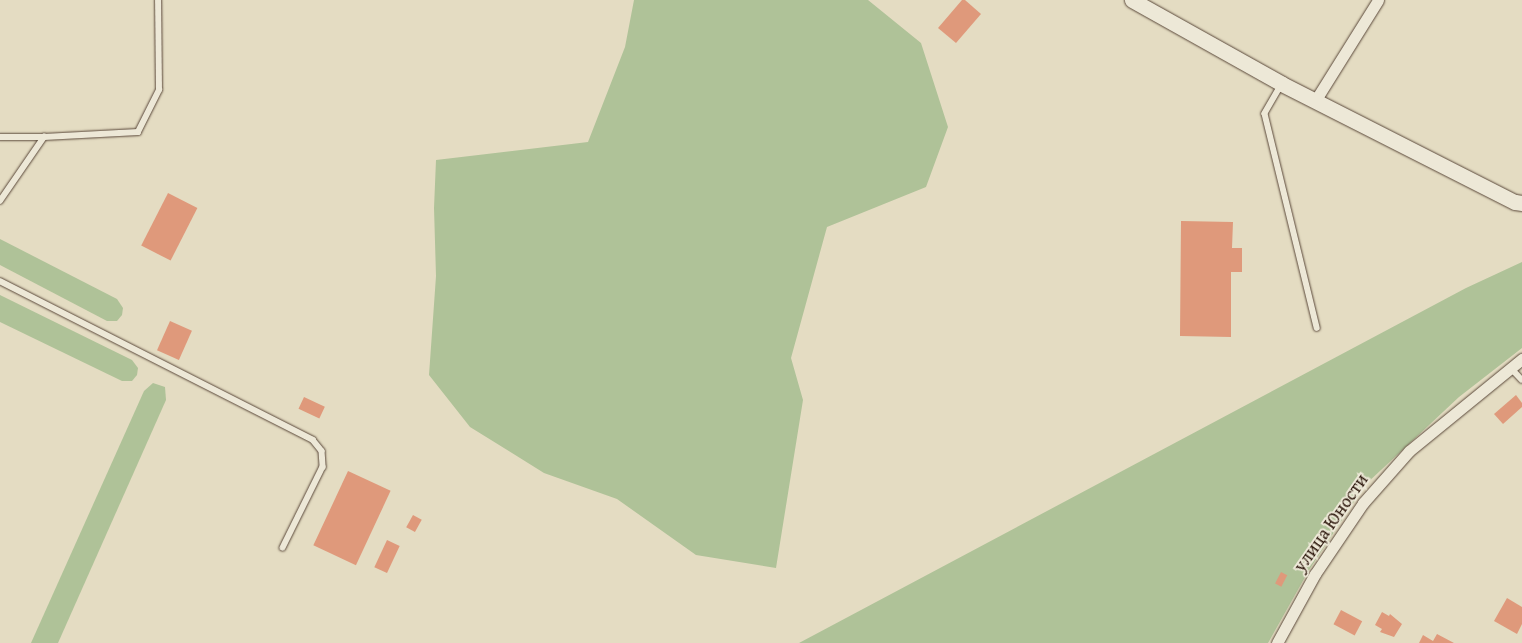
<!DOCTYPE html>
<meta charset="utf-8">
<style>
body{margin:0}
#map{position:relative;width:1522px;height:643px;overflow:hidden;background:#e4dcc2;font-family:"Gentium Book Plus",serif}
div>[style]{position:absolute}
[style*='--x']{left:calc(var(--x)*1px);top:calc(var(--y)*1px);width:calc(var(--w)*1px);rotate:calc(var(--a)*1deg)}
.green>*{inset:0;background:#afc298}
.building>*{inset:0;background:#df997b;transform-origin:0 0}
.roads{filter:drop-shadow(0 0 1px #5a483a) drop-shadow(0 0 1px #5a483a)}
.lane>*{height:5.5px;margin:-2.75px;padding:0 2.75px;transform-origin:2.75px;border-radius:2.75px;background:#ede8d7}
.street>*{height:11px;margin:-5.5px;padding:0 5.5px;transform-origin:5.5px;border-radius:5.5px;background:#ede8d7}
.secondary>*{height:15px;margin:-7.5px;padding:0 7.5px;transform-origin:7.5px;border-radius:7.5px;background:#ede8d7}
span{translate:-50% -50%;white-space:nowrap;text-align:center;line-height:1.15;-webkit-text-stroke:4px #ede8d7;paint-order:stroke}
.street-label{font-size:18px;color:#2c170c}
</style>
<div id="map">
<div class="green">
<div style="clip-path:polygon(634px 0,868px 0,921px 43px,948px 127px,926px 187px,827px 227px,791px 358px,803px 400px,776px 568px,696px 555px,617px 499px,544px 473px,470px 427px,429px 375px,436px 276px,434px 208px,436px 160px,588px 142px,625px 47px)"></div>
<div style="clip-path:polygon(0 239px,117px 299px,123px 308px,122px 315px,117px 321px,107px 321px,0 265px)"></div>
<div style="clip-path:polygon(1522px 262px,1522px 348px,1459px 397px,1365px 485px,1309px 570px,1268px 643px,799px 643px,1466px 288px)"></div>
<div style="clip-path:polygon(0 295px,132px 360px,138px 368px,137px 375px,132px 381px,122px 381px,0 322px)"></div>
<div style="clip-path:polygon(153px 383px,165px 387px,166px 400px,58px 643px,31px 643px,144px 391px)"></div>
</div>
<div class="building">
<div style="clip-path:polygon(962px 0,965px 0,981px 14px,956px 43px,938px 28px)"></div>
<div style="left:168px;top:193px;width:33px;height:59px;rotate:27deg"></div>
<div style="clip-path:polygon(1181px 221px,1233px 222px,1232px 248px,1242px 248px,1242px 272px,1231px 272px,1231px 337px,1180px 336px)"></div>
<div style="left:170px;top:321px;width:24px;height:32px;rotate:24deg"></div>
<div style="clip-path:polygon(1516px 395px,1522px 403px,1522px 407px,1503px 424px,1494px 414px)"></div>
<div style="left:304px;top:397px;width:23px;height:13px;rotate:25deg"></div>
<div style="left:348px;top:471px;width:47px;height:82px;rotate:25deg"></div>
<div style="left:413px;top:515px;width:10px;height:14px;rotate:29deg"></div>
<div style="left:387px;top:540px;width:14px;height:30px;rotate:25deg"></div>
<div style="left:1281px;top:572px;width:7px;height:13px;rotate:27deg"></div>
<div style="clip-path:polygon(1507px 598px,1522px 607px,1522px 624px,1517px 634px,1494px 621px)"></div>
<div style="left:1341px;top:610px;width:24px;height:16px;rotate:28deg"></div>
<div style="clip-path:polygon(1382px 612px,1389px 616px,1390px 614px,1402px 624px,1394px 637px,1380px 632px,1382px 629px,1375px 625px)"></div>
<div style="clip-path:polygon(1437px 634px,1454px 643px,1419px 643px,1423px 635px,1433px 641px)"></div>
</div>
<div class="roads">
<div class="lane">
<div style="--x:1282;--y:84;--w:34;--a:120"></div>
<div style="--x:1265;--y:114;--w:220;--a:76.3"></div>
<div style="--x:0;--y:137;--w:44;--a:0"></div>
<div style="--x:0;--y:201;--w:78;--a:-55.5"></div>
<div style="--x:44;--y:137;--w:94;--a:-3"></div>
<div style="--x:138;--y:132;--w:47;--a:-63.4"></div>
<div style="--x:159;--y:90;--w:90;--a:-90.6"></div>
<div style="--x:0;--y:281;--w:351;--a:26.9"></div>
<div style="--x:313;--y:440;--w:14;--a:51"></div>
<div style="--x:322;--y:451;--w:16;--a:86"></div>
<div style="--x:323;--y:467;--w:90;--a:116.3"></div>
<div style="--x:1511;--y:368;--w:16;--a:47"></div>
</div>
<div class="street">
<div style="--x:1315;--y:101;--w:119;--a:-58"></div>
<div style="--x:1277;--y:643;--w:79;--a:-61.2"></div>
<div style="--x:1315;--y:574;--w:86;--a:-55.9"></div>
<div style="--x:1363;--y:503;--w:69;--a:-48.5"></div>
<div style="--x:1409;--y:451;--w:146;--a:-39.2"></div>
</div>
<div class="secondary">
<div style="--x:1132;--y:0;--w:172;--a:29.2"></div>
<div style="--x:1282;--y:84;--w:261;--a:26.9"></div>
<div style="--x:1515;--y:202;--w:7;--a:8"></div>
</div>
</div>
<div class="street-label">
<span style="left:1331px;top:523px;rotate:-55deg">улица Юности</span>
</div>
</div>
